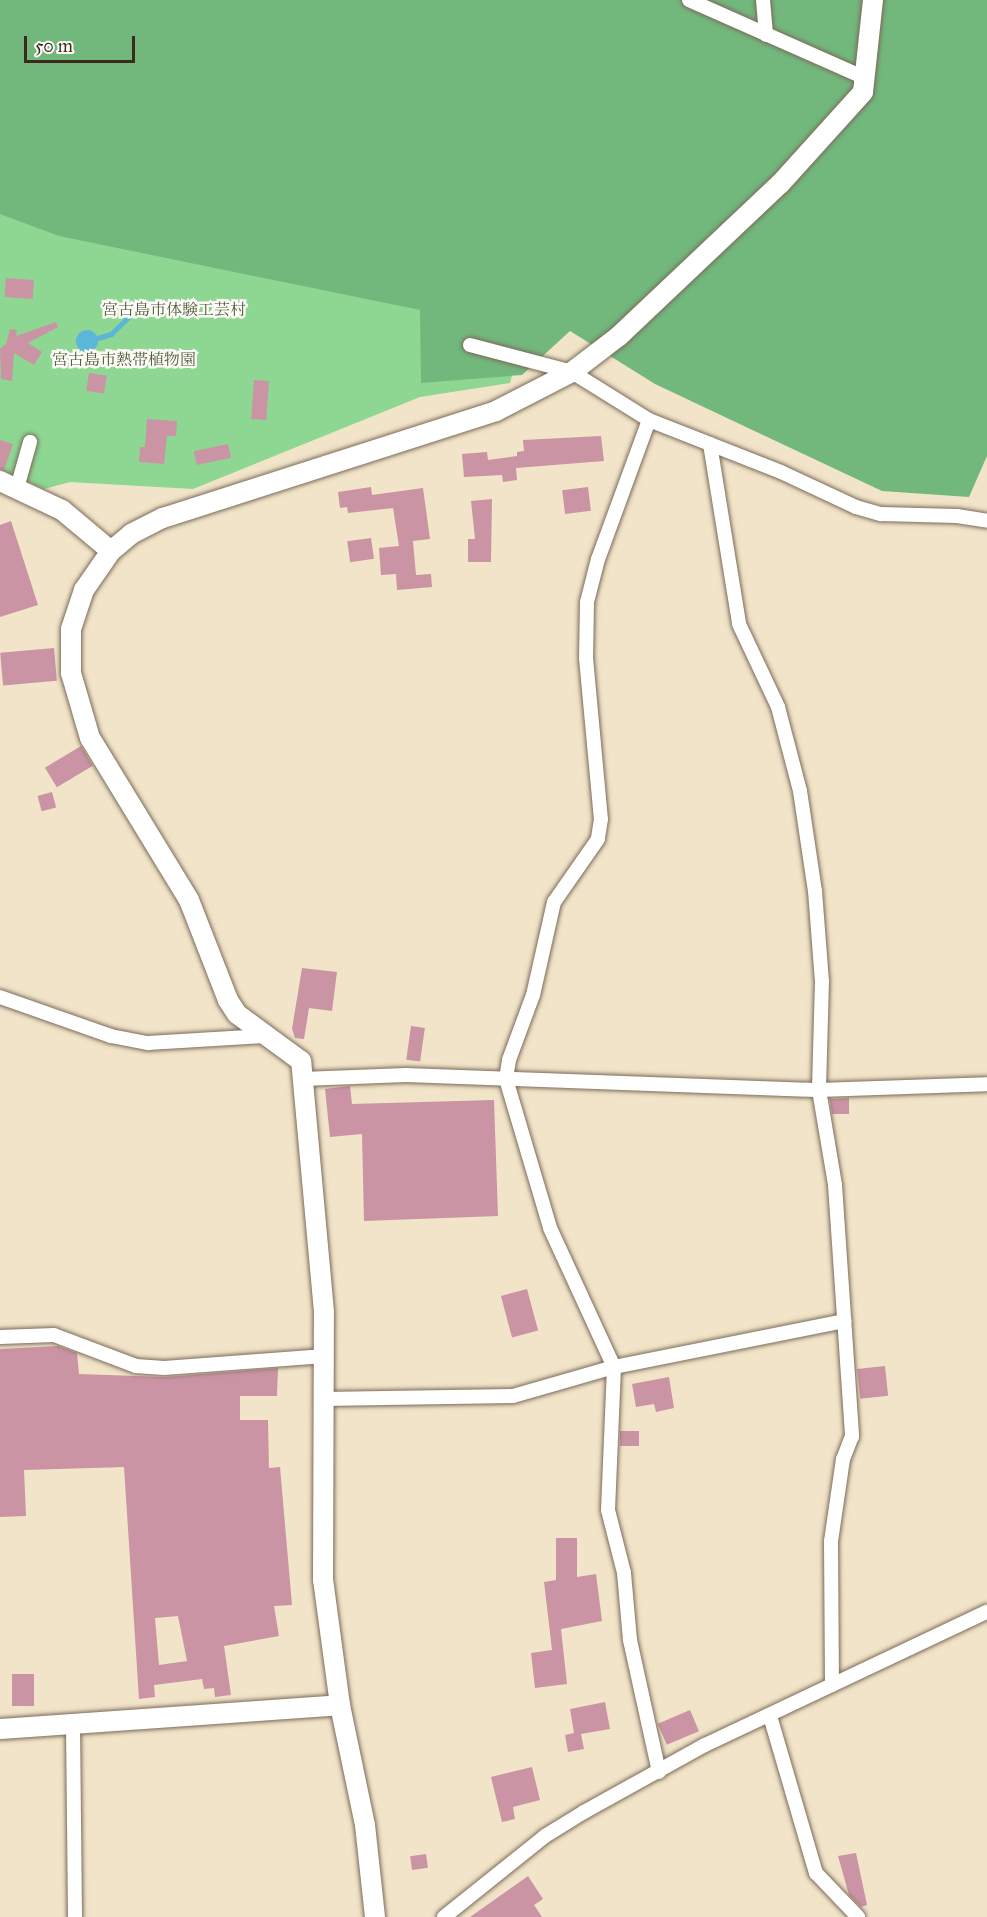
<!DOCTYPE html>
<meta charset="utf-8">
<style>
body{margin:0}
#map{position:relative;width:987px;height:1917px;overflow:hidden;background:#f2e4c8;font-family:"IM FELL Great Primer","Noto Serif JP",serif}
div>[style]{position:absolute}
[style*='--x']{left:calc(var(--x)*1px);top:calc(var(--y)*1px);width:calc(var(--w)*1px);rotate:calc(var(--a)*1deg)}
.green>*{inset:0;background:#8dd793}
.forest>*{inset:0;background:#72b87d}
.water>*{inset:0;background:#5ab7d8}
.round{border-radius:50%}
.stream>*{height:4.5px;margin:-2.25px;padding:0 2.25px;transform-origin:2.25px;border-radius:2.25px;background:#5ab7d8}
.building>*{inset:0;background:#ca94a4;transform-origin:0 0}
.roads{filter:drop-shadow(0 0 2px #7b6b5a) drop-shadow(0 0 2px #7b6b5a)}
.street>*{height:14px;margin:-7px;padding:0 7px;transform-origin:7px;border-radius:7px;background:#fff}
.secondary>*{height:20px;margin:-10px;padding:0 10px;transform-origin:10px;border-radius:10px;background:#fff}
span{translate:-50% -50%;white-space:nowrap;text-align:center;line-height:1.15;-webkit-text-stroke:5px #fdfcf7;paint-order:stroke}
.park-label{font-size:16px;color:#545e41}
.scale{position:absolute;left:24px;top:36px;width:111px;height:27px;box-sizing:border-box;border:3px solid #3b2a1e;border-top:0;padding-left:8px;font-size:18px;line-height:21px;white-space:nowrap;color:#3b2a1e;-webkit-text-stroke:4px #fdfcf7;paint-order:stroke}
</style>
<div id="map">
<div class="green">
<div style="clip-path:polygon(0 54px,533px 301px,510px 383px,420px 397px,193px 489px,70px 482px,44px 489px,0 469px)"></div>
</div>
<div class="forest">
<div style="clip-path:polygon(0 0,987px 0,987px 456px,969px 497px,882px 491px,655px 384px,570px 331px,522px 375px,421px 383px,420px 310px,59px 236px,0 214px)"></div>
</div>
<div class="water">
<div class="round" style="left:76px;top:330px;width:22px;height:22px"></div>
</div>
<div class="stream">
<div style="--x:98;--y:338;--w:14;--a:-17"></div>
<div style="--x:111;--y:334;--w:28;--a:-44"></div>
<div style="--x:131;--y:315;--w:11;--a:0"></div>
</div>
<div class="building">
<div style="left:6px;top:278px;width:28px;height:19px;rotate:4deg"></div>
<div style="clip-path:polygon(56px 322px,58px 327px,28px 343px,42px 352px,34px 365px,14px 353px,12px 381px,1px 379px,0 349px,6px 344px,10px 329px,17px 330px,16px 336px)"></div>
<div style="left:89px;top:373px;width:18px;height:18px;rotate:9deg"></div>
<div style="left:254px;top:380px;width:15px;height:39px;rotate:4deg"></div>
<div style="clip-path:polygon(147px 419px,177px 421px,176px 436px,167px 436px,164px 464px,139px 462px,140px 447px,145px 447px)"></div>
<div style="clip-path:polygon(601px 436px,604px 461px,516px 468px,517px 480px,503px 482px,502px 475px,464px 477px,462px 454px,487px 452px,488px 460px,517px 456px,517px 452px,524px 451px,523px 440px)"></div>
<div style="clip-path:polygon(0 440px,13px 444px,4px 470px,0 469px)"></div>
<div style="left:228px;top:444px;width:14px;height:35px;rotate:78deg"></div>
<div style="clip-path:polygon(371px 487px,372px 495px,423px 488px,430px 539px,413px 541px,416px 575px,431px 574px,432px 587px,397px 590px,396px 574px,381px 575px,379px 548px,399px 546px,393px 508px,348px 513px,347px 507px,340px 508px,338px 492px)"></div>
<div style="left:588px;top:487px;width:24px;height:26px;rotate:83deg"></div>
<div style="clip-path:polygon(492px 499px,491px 562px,468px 562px,468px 539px,475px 539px,471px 501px)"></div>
<div style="clip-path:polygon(11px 521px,38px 605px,0 617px,0 525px)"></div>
<div style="left:371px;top:538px;width:21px;height:24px;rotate:82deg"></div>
<div style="left:54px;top:648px;width:33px;height:54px;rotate:85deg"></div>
<div style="left:81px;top:746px;width:23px;height:42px;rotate:59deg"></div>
<div style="left:52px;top:792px;width:16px;height:15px;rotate:75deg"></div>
<div style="clip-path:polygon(302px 968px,337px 972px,332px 1011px,309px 1008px,304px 1039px,295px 1038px,292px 1029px)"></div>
<div style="left:411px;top:1026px;width:14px;height:34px;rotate:8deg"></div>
<div style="clip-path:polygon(350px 1086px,352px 1104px,494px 1100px,498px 1216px,364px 1221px,362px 1134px,330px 1137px,325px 1089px)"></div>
<div style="clip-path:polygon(849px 1098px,849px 1114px,832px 1114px,830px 1099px)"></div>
<div style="left:527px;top:1289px;width:43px;height:27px;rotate:75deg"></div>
<div style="clip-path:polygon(evenodd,58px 1346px,77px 1353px,79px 1374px,165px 1377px,278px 1368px,277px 1396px,240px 1396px,240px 1420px,268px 1420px,269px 1468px,280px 1467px,292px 1605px,274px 1606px,279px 1636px,224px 1646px,231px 1695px,215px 1697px,214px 1688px,204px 1689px,202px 1679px,154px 1685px,155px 1697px,139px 1699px,124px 1467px,24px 1470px,26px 1516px,0 1517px,0 1349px,58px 1346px,178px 1616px,187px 1661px,159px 1665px,155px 1618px,178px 1616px)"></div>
<div style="left:885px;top:1366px;width:30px;height:28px;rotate:84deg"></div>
<div style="clip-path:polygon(669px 1377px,674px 1408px,656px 1412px,654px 1404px,636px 1407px,632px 1384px)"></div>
<div style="left:639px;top:1431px;width:15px;height:19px;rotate:90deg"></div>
<div style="clip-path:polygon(556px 1538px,577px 1538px,577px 1577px,596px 1574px,602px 1621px,561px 1629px,567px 1684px,535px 1688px,531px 1653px,552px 1650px,544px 1582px,556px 1580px)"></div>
<div style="left:12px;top:1674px;width:22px;height:32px"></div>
<div style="clip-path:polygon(605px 1702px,610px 1729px,581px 1734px,584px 1749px,568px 1752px,565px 1735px,574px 1733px,570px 1709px)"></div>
<div style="left:690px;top:1710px;width:23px;height:35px;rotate:67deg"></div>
<div style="clip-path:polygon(532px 1767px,540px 1800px,513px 1807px,515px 1819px,502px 1822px,491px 1777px)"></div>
<div style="clip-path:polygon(856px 1853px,867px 1905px,861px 1907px,849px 1895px,838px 1856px)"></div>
<div style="left:426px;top:1854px;width:14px;height:16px;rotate:82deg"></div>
<div style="clip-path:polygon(528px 1876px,543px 1899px,534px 1905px,542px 1917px,470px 1917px)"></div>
</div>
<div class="roads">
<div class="street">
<div style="--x:689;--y:0;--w:193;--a:23.9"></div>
<div style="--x:763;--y:0;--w:35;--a:85"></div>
<div style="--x:470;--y:345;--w:106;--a:14.8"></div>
<div style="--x:572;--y:372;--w:91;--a:31.9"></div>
<div style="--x:649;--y:420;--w:142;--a:21.5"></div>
<div style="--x:781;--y:472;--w:83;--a:25"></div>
<div style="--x:856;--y:507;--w:26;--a:16"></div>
<div style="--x:881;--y:514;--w:76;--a:1.5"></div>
<div style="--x:957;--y:516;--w:30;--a:9"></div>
<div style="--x:649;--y:420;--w:148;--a:110.1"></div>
<div style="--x:598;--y:559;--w:44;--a:104.3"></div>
<div style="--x:587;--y:602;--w:56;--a:91"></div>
<div style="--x:586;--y:658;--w:162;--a:84.7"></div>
<div style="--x:601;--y:819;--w:20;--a:99"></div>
<div style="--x:598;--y:839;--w:77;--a:124.9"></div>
<div style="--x:554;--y:902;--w:95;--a:102.7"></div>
<div style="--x:533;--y:995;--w:69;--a:110.3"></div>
<div style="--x:509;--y:1060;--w:19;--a:99"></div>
<div style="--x:506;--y:1079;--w:155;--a:73.5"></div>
<div style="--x:550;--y:1228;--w:153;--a:65.3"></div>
<div style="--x:614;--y:1367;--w:143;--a:92.4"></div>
<div style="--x:608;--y:1510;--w:65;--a:75.7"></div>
<div style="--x:624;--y:1573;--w:67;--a:84.9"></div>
<div style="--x:630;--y:1640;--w:135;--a:77.6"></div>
<div style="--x:710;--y:444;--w:182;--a:80.8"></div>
<div style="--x:739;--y:624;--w:92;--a:64.8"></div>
<div style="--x:778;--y:707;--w:87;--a:75.3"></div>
<div style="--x:800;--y:791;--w:101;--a:81.5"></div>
<div style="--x:815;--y:891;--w:90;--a:85.6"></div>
<div style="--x:822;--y:981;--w:109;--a:91.6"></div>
<div style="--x:819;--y:1090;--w:96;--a:80.4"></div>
<div style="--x:835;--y:1185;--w:252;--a:86.1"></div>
<div style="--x:852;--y:1436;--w:25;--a:111"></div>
<div style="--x:843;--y:1459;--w:83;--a:98.3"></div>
<div style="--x:831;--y:1541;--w:144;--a:89.6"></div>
<div style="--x:17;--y:488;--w:48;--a:-74.2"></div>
<div style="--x:0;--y:997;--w:118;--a:19.4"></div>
<div style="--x:111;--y:1036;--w:38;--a:11"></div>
<div style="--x:148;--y:1043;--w:116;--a:-3.5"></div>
<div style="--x:302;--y:1079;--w:104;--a:-2.2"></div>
<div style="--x:406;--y:1075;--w:413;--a:2.1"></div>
<div style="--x:819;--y:1090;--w:168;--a:-2"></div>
<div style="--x:0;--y:1337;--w:54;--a:-2.1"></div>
<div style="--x:54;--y:1335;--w:88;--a:20.7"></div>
<div style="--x:136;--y:1366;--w:28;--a:4"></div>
<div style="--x:164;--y:1368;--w:158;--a:-4.3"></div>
<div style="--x:322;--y:1399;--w:191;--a:-0.9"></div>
<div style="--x:513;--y:1396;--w:105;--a:-16"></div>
<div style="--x:614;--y:1367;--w:235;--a:-11.3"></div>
<div style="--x:770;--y:1716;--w:164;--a:73.7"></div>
<div style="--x:816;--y:1873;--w:61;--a:46.3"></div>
<div style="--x:73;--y:1725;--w:192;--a:89.4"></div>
<div style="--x:444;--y:1917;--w:129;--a:-38.7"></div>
<div style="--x:545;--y:1836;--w:46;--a:-31.6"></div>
<div style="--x:584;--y:1812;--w:138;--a:-29"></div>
<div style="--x:705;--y:1745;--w:312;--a:-25.3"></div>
</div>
<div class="secondary">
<div style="--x:0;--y:481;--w:68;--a:25.1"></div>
<div style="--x:62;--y:510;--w:64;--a:39.9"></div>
<div style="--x:0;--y:1729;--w:341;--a:-4"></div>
<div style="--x:375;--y:1917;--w:93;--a:-96.2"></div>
<div style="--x:365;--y:1825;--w:123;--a:-101.8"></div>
<div style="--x:340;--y:1705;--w:126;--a:-97.7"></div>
<div style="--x:323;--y:1580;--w:268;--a:-89.8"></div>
<div style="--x:324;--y:1312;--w:252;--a:-95.2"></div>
<div style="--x:301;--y:1061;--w:79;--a:-143.7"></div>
<div style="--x:237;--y:1014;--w:17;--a:-123"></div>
<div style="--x:228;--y:1000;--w:107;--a:-111.3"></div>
<div style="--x:189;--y:900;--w:190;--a:-121.4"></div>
<div style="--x:90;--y:738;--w:68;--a:-106.3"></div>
<div style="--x:71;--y:673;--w:44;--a:-90"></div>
<div style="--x:71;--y:629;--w:41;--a:-71.6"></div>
<div style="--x:84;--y:590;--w:47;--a:-55.3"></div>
<div style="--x:111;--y:551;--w:26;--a:-40"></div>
<div style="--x:131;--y:534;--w:36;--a:-27"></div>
<div style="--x:163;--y:518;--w:350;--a:-17.8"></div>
<div style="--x:496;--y:411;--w:85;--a:-27.2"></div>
<div style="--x:572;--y:372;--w:59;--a:-37.5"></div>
<div style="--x:619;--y:336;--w:221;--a:-43.4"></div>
<div style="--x:780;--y:184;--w:124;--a:-47.9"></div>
<div style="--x:863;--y:92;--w:93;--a:-83.8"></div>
</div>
</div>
<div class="park-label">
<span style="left:174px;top:310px">宮古島市体験工芸村</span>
<span style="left:124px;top:360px">宮古島市熱帯植物園</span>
</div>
<div class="scale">50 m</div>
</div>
